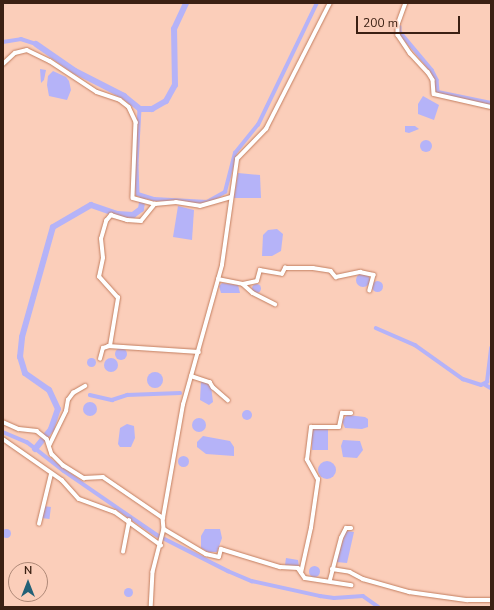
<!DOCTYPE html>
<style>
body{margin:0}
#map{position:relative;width:494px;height:610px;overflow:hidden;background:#fbceba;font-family:"Nunito Sans",sans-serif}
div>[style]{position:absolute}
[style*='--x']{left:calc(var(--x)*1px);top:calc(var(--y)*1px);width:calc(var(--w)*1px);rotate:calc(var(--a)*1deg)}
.water>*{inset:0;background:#b5b3f8;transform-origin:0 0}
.round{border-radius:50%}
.canal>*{height:3.5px;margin:-1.75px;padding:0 1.75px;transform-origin:1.75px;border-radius:1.75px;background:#b5b3f8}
.river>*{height:6px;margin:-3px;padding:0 3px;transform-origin:3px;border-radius:3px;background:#b5b3f8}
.roads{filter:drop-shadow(0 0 1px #c37e5f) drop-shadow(0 0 1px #c37e5f)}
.street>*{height:3.5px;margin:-1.75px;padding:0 1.75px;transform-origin:1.75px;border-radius:1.75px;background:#fff}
span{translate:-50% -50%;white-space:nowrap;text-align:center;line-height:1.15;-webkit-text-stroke:3.5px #fbceba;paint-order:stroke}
.frame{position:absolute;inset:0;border:4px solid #3b2013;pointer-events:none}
.north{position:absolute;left:8px;top:562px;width:40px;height:40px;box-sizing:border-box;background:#fbceba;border:1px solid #ae8877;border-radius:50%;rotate:0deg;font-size:11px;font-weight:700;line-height:16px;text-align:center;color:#3b2013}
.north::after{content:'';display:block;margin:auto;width:14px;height:18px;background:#236177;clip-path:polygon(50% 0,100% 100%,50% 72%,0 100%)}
.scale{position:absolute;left:356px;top:16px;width:104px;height:18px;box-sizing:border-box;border:2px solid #3b2013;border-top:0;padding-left:5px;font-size:12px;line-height:14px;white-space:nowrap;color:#3b2013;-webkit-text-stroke:3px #fbceba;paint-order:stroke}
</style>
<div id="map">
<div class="water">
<div style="clip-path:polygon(40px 69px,46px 70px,44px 80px,41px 83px)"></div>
<div style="clip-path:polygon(53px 71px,66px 77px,69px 81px,71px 90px,67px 100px,49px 96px,47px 85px,48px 76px)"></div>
<div style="clip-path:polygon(423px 96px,439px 105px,434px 120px,418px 114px,418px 104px)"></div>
<div style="clip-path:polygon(405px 126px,415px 126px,419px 129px,409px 133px,405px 132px)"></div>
<div class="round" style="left:420px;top:140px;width:12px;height:12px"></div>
<div style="clip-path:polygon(238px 173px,260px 175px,261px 198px,234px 198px)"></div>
<div style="clip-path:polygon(178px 206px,194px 210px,192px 240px,173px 237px)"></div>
<div style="clip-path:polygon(277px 229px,283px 234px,281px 251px,272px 256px,262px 256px,263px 235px,268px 230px)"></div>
<div class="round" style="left:356px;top:273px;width:14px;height:14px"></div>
<div class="round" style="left:371.5px;top:280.5px;width:11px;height:11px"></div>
<div style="clip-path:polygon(222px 283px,238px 285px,240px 293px,221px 293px,219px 286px)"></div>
<div class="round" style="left:251.5px;top:283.5px;width:9px;height:9px"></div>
<div class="round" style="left:115px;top:348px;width:12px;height:12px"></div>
<div class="round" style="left:86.5px;top:357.5px;width:9px;height:9px"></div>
<div class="round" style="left:104px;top:358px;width:14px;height:14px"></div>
<div class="round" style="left:147px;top:372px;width:16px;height:16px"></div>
<div style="clip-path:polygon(201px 382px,207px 382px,211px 386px,213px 402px,209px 405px,200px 400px)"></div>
<div class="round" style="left:83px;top:402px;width:14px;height:14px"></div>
<div class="round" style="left:242px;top:410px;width:10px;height:10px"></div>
<div style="clip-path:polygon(347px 415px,365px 417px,368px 419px,368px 427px,362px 429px,345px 428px,342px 421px)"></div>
<div class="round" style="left:192px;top:418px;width:14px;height:14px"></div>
<div style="clip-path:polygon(127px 424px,134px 426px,135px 438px,131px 447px,120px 447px,118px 444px,120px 428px)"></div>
<div style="left:312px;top:428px;width:16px;height:22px"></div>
<div style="clip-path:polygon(203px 436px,230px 441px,234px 447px,234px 456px,206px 454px,197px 447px,197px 442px)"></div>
<div style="clip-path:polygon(343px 440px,360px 441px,363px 450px,357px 458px,343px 457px,341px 446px)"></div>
<div class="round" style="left:177.5px;top:455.5px;width:11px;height:11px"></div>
<div class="round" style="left:318px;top:461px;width:18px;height:18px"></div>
<div style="left:43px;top:506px;width:8px;height:12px;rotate:7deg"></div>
<div class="round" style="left:1.5px;top:528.5px;width:9px;height:9px"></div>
<div style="clip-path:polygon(205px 529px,220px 529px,222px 538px,217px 552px,208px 552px,201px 548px,201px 536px)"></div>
<div style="clip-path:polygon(346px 531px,354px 532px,347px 563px,336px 562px)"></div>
<div style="clip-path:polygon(286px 558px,298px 560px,299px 567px,285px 565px)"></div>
<div class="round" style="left:308.5px;top:565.5px;width:11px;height:11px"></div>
<div class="round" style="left:123.5px;top:587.5px;width:9px;height:9px"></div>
</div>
<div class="canal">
<div style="--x:400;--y:27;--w:5;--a:90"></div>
<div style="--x:400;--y:32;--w:50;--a:49.9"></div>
<div style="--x:432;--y:70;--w:11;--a:63"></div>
<div style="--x:437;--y:80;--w:12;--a:85"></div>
<div style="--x:438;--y:92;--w:54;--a:11.7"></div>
<div style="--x:3;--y:42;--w:18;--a:-9"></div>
<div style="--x:21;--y:39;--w:16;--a:18"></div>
<div style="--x:140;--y:109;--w:56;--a:93.1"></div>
<div style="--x:137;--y:165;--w:29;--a:88"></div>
<div style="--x:138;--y:194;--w:17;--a:17"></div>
<div style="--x:154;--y:199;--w:53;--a:3.2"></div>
<div style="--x:207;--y:202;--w:21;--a:-29"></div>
<div style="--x:225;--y:192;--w:40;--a:-75.6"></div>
<div style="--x:235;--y:153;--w:36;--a:-51"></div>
<div style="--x:258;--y:125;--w:136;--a:-64.2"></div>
<div style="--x:376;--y:328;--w:43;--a:23.6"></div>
<div style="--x:415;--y:345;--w:59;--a:35.3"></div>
<div style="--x:463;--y:379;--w:19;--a:18"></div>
<div style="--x:481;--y:385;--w:7;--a:-27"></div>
<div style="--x:487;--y:382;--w:34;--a:-83"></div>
<div style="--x:484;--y:384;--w:8;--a:30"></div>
<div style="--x:90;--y:395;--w:23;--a:13"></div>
<div style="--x:112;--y:400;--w:16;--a:-18"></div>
<div style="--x:127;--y:395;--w:53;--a:-2.2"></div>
<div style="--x:3;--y:432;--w:26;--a:23"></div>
<div style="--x:27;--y:442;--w:47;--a:38.1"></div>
<div style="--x:64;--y:471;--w:113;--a:34.5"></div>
<div style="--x:157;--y:535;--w:80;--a:26.9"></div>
<div style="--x:228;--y:571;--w:26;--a:23"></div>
<div style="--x:252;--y:581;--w:70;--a:12.4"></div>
<div style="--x:320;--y:596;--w:14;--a:8"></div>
<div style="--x:334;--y:598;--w:29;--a:-4"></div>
<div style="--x:363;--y:596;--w:19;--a:35"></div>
</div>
<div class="river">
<div style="--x:36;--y:44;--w:47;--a:34.7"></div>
<div style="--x:75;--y:71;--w:55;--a:27"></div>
<div style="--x:124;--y:96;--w:21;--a:39"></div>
<div style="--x:140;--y:109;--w:12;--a:0"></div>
<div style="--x:152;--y:109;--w:16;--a:-30"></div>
<div style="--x:166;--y:101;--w:18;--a:-61"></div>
<div style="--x:175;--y:85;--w:56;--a:-91"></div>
<div style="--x:174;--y:29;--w:29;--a:-65"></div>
<div style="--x:35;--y:449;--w:26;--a:-51"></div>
<div style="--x:51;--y:429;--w:21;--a:-71"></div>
<div style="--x:58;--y:409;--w:21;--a:-115"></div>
<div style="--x:49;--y:390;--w:29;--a:-145"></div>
<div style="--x:25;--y:373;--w:17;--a:-107"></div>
<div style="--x:20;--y:357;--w:20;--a:-84"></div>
<div style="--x:22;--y:337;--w:114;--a:-74.3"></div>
<div style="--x:53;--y:227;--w:44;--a:-30.1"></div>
<div style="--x:91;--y:205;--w:28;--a:19"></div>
<div style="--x:117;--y:214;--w:16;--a:4"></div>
<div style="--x:133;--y:215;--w:10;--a:-37"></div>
<div style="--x:141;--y:209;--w:12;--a:-81"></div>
</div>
<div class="roads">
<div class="street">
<div style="--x:406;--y:3;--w:23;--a:110"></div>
<div style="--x:398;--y:25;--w:10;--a:90"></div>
<div style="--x:398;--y:35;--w:22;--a:56"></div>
<div style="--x:410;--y:53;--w:26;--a:47"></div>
<div style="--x:428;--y:72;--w:9;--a:58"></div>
<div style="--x:433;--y:80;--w:14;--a:86"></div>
<div style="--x:434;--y:94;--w:58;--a:12.8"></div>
<div style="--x:3;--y:64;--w:16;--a:-43"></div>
<div style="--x:15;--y:53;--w:12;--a:-14"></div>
<div style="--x:27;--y:50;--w:25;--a:26"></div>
<div style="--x:50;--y:61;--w:56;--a:33.4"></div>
<div style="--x:97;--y:92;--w:24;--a:19"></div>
<div style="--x:120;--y:100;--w:11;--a:38"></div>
<div style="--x:129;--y:107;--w:17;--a:65"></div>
<div style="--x:136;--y:122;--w:76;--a:92.3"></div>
<div style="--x:133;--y:198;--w:23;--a:15"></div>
<div style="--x:155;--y:204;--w:21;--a:-5"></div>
<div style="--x:176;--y:202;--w:24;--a:9"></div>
<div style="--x:200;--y:206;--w:32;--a:-16"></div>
<div style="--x:218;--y:279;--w:25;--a:11"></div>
<div style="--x:243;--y:284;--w:14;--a:-12"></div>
<div style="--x:257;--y:281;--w:11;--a:-75"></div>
<div style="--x:260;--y:270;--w:22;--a:10"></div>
<div style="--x:282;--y:274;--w:7;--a:-63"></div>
<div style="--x:285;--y:268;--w:28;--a:0"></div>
<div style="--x:313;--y:268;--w:18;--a:9"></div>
<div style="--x:331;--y:271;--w:8;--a:50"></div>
<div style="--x:336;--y:277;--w:25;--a:-12"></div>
<div style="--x:360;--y:272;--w:14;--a:12"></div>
<div style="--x:374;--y:275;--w:16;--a:105"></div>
<div style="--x:243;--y:284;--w:13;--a:42"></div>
<div style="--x:253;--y:293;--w:25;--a:27"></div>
<div style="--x:108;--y:346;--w:91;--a:3.8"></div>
<div style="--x:100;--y:359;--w:11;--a:-75"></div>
<div style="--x:103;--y:348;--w:7;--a:-16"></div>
<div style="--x:110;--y:346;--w:49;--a:-80.5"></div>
<div style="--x:118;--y:298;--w:28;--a:-132"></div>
<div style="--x:99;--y:277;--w:19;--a:-78"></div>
<div style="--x:103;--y:258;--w:19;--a:-96"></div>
<div style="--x:101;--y:239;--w:19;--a:-74"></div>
<div style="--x:106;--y:221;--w:8;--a:-50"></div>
<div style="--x:111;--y:215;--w:17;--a:17"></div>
<div style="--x:127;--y:220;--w:14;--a:4"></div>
<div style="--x:141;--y:221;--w:22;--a:-51"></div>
<div style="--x:191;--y:376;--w:20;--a:18"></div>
<div style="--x:210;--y:382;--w:6;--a:59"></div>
<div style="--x:213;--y:387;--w:20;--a:41"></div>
<div style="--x:3;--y:422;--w:17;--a:24"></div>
<div style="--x:19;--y:429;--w:18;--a:6"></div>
<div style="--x:37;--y:431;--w:13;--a:39"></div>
<div style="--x:47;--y:439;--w:16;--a:72"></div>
<div style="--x:52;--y:454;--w:16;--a:45"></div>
<div style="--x:63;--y:465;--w:25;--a:32"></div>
<div style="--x:84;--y:478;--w:19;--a:-3"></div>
<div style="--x:103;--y:477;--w:73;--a:34.3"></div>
<div style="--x:163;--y:518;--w:11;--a:85"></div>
<div style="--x:164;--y:529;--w:44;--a:104.3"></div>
<div style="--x:153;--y:572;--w:35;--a:93"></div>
<div style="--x:3;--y:439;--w:72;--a:34.8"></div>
<div style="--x:62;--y:480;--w:25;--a:48"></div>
<div style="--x:79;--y:499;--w:38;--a:20"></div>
<div style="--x:115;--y:512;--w:57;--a:35.7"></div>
<div style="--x:49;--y:446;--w:39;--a:-64"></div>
<div style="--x:66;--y:411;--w:11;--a:-80"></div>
<div style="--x:68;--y:400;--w:9;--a:-54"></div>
<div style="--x:73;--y:393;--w:14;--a:-30"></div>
<div style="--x:163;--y:518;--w:115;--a:-80"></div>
<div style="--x:183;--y:405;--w:145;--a:-74.4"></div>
<div style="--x:222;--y:265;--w:107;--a:-81.9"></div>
<div style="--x:237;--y:159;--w:42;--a:-46"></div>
<div style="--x:266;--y:129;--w:141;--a:-63.1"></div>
<div style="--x:39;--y:524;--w:51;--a:-76.5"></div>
<div style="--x:164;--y:529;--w:49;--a:30.8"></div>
<div style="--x:206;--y:554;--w:13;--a:13"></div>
<div style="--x:219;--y:557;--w:8;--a:-76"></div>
<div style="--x:221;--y:549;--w:62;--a:17"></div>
<div style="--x:280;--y:567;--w:18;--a:3"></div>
<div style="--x:298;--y:568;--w:12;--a:55"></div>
<div style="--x:305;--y:578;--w:47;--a:8.7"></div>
<div style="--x:123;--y:552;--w:32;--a:-79"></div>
<div style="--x:332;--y:569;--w:18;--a:9"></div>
<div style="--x:350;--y:572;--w:15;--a:28"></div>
<div style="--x:363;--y:579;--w:48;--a:15.8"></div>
<div style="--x:409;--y:592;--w:59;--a:7.9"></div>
<div style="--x:467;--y:600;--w:24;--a:0"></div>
<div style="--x:301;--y:573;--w:46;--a:-77.5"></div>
<div style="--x:311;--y:528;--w:49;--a:-81.7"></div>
<div style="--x:318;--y:480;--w:23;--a:-119"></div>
<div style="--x:307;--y:460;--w:33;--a:-83"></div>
<div style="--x:311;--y:427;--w:28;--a:0"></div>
<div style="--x:339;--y:427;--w:14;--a:-78"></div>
<div style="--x:342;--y:413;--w:9;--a:0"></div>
<div style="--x:330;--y:580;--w:43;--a:-75.3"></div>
<div style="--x:341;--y:538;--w:11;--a:-63"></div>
<div style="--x:346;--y:528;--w:5;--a:0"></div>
</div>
</div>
<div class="frame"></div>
<div class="north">N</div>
<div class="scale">200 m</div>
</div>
